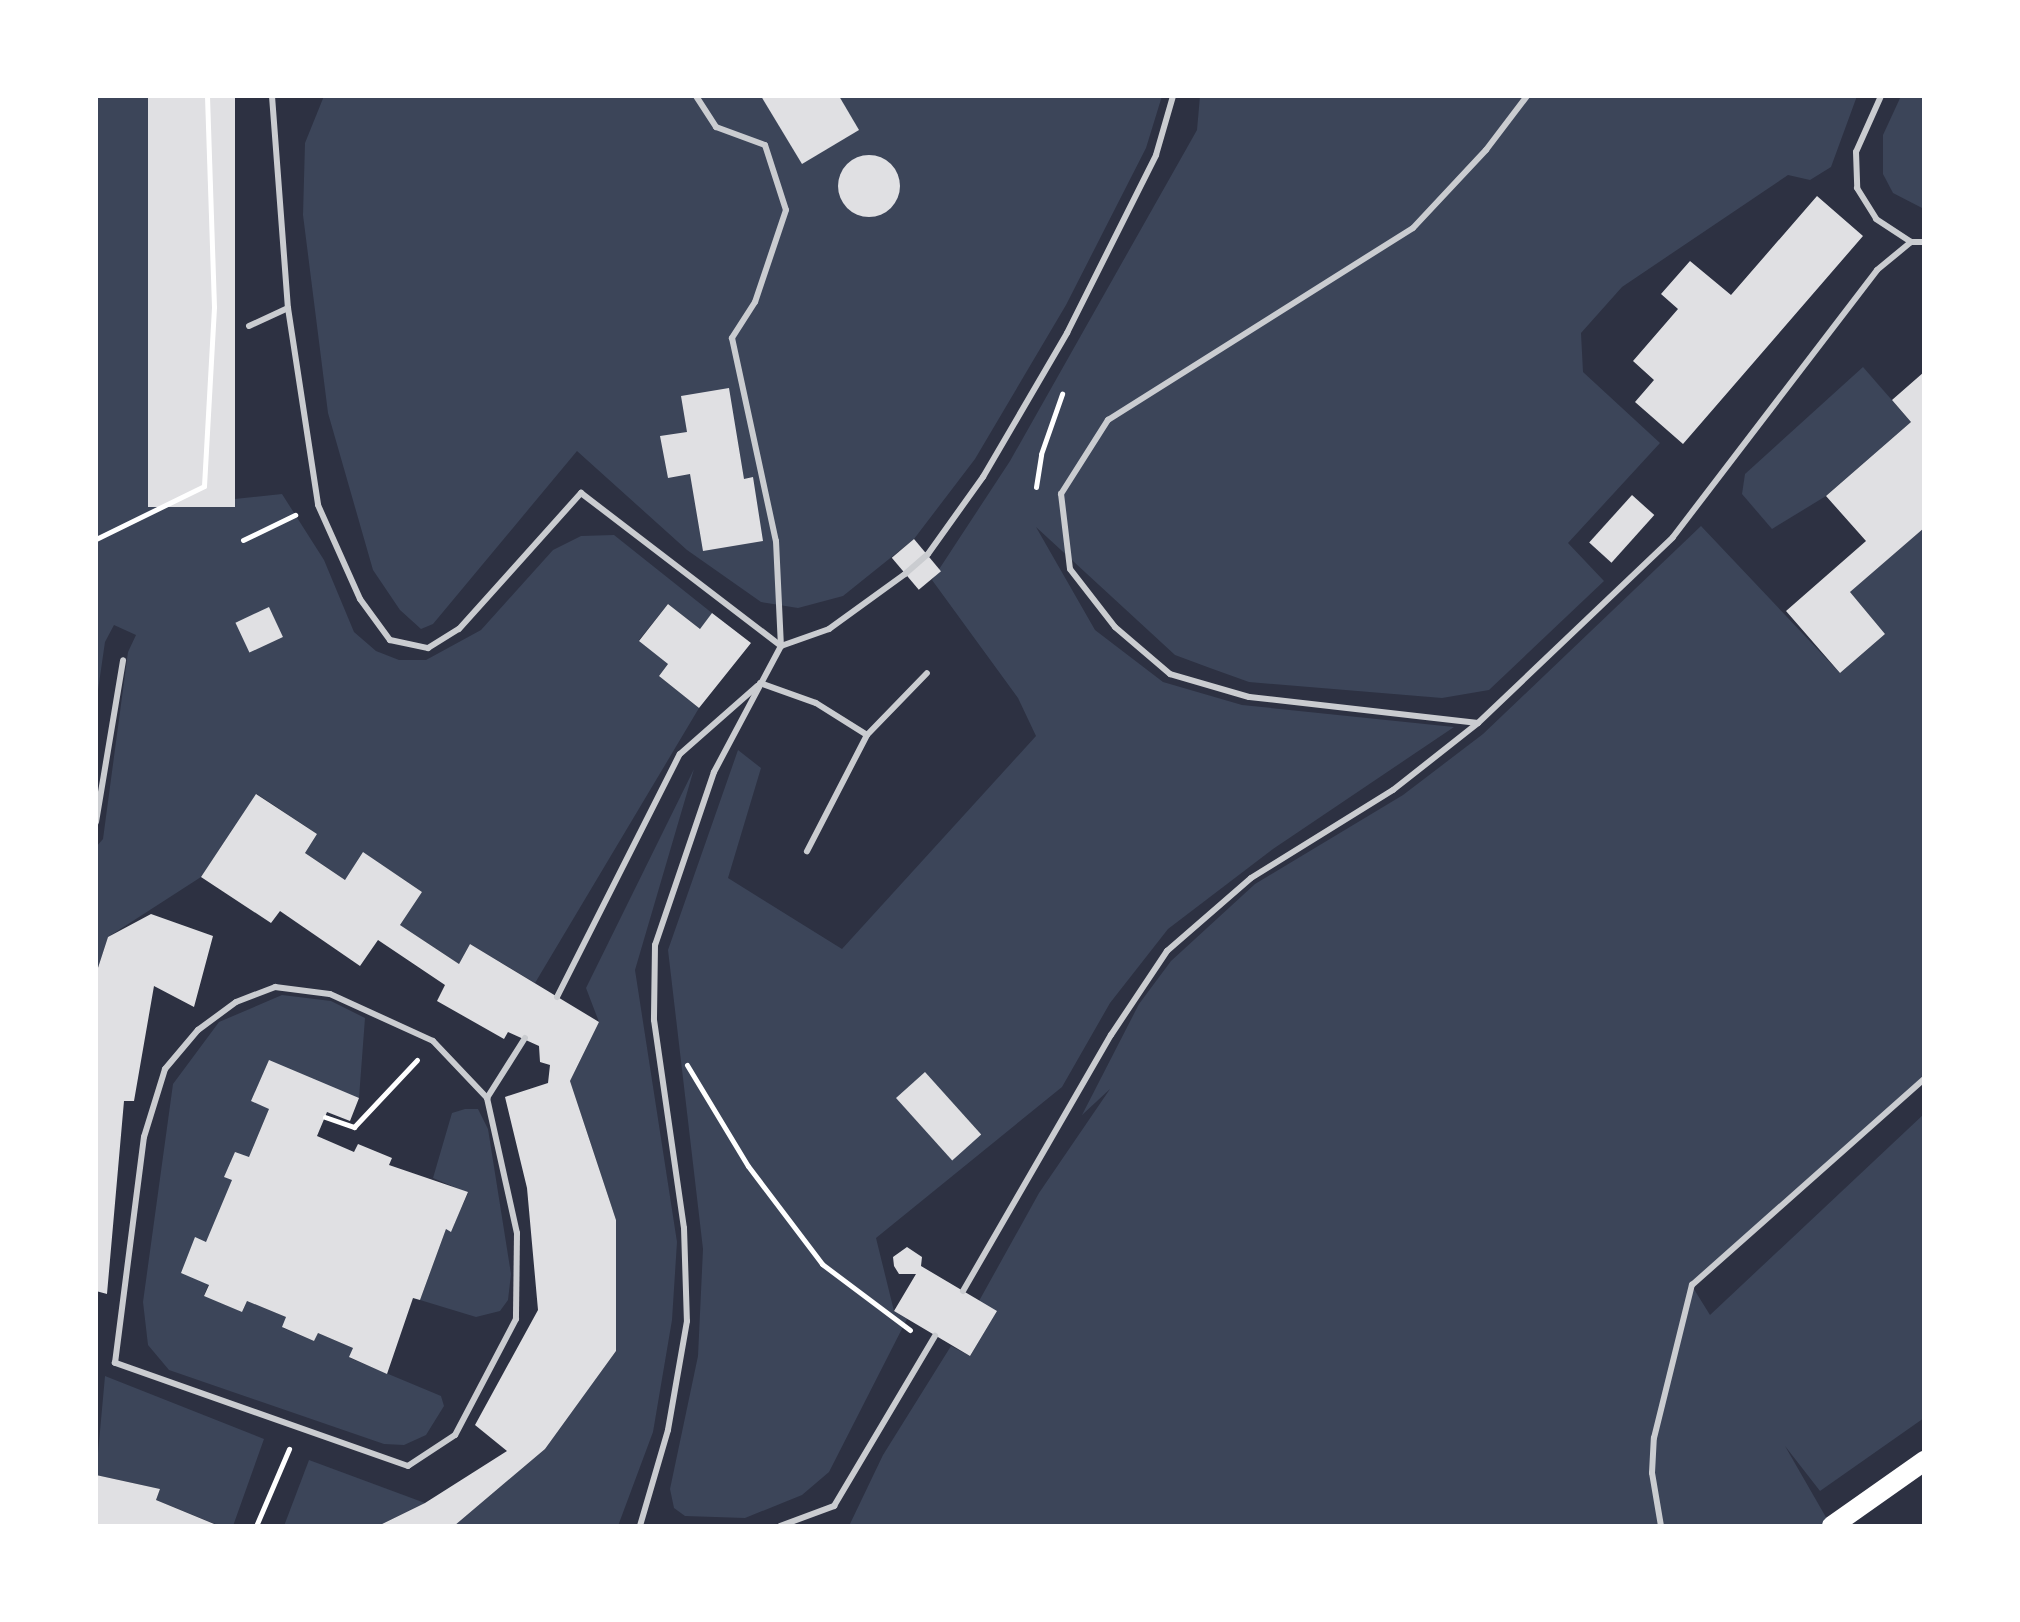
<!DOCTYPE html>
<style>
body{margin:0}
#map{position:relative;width:2020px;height:1622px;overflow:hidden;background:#2d3142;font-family:Figtree,sans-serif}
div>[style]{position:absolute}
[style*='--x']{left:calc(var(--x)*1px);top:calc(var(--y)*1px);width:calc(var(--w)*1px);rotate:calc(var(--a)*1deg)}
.green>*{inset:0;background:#3c4559}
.building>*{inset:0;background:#e0e0e3;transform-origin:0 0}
.round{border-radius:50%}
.path>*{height:5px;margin:-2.5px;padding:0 2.5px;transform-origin:2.5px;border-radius:2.5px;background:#fff}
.service>*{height:6px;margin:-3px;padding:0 3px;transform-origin:3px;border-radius:3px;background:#caccd0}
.primary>*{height:20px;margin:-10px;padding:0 10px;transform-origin:10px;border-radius:10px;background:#fff}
span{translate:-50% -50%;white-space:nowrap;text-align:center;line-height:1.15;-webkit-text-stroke:7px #fff;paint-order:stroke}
.frame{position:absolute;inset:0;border:98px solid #fff;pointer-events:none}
</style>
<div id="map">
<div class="green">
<div style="clip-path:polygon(96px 96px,148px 96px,196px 503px,282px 494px,324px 560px,354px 632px,376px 651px,399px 660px,426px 660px,481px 630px,553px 550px,581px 536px,614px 535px,712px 613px,700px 629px,668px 604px,639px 640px,668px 664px,659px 676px,699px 708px,535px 983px,470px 944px,459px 964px,400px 925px,422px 892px,364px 853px,345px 880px,305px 853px,317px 834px,257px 794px,201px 877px,108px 937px,96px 974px,96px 847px,103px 839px,128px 652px,136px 635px,114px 625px,105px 642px,96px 704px)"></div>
<div style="clip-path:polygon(324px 96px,1162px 96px,1146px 148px,1066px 305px,975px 459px,914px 539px,843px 596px,798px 608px,761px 602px,687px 550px,577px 451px,433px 624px,421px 629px,400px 610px,373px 570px,328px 413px,303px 215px,305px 143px)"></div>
<div style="clip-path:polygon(1200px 96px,1857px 96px,1831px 167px,1810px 180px,1788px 175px,1622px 287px,1581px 333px,1583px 372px,1660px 443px,1568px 543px,1604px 581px,1489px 690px,1442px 698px,1249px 682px,1210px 668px,1175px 655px,1036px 527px,1095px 630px,1163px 682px,1242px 705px,1454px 727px,1273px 849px,1168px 929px,1110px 1003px,1062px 1087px,876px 1238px,894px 1311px,907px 1319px,829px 1472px,802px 1495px,745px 1518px,685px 1516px,674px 1508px,670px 1489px,698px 1356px,703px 1249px,668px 950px,738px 750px,761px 768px,728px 878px,842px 949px,1036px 736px,1018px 698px,932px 580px,1010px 461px,1197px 130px)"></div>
<div style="clip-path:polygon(1901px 96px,1924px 96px,1924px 209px,1893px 193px,1883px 174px,1883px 135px)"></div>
<div style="clip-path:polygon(1863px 367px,1911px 422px,1826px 496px,1772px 529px,1742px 494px,1745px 474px)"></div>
<div style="clip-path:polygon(1701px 526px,1840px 673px,1885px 634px,1850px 592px,1924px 528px,1924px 1079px,1692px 1286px,1710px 1315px,1924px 1114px,1924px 1418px,1820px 1491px,1785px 1446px,1831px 1526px,849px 1526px,883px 1455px,951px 1346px,970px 1356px,996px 1312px,979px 1301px,1039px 1193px,1110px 1089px,1082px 1115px,1139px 1004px,1171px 961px,1255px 884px,1403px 795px,1483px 734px)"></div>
<div style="clip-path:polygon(694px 769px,635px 970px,677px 1242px,672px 1320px,653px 1432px,618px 1526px,454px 1526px,545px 1449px,616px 1351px,616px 1220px,570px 1081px,599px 1022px,586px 988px)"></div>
<div style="clip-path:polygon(282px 995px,331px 1001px,365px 1018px,359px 1098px,327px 1112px,320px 1129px,291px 1117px,228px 1238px,204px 1295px,242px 1312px,247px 1301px,286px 1317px,283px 1328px,314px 1341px,318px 1333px,353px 1348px,350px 1358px,441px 1396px,444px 1406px,426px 1435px,404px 1445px,384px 1444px,169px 1370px,148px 1345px,143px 1302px,173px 1084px,219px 1022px)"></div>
<div style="clip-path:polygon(465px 1109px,478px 1109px,488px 1129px,511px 1274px,508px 1300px,500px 1311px,476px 1317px,420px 1300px,446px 1229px,451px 1231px,468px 1193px,433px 1178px,452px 1113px)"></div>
<div style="clip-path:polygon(105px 1376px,264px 1439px,233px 1526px,220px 1526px,156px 1500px,160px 1489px,96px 1475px)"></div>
<div style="clip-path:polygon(309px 1460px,425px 1503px,378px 1526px,284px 1526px)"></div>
</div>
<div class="building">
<div style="left:148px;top:96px;width:87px;height:411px"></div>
<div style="clip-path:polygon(761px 96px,839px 96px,859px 130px,802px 164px)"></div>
<div class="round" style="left:838px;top:155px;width:62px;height:62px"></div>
<div style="clip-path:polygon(1817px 196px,1863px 236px,1683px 444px,1635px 402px,1654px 380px,1633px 361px,1678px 309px,1661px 294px,1690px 261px,1731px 295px)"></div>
<div style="clip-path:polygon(1924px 372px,1924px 528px,1850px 592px,1885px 634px,1840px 673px,1786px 611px,1866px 541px,1826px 496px,1911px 422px,1892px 400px)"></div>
<div style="clip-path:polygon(729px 388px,744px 479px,753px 477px,763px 541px,703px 551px,690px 474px,668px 478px,660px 436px,687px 432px,681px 396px)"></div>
<div style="left:1632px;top:495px;width:30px;height:64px;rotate:42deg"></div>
<div style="left:914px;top:539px;width:42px;height:29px;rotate:50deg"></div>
<div style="clip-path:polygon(668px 604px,700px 629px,712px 613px,751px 643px,699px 708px,659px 676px,668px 664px,639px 641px)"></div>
<div style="left:269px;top:607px;width:33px;height:37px;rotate:65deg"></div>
<div style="clip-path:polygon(256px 794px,317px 834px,305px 853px,345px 880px,363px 852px,422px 892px,400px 925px,459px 964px,470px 944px,599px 1022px,570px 1081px,616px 1220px,616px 1351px,545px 1449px,454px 1526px,378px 1526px,425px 1503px,507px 1451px,475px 1425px,538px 1310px,527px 1188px,505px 1097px,548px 1083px,550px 1065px,540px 1062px,539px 1046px,508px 1032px,504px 1039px,437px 1001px,445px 985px,378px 940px,360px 966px,280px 911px,271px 923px,201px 877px)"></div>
<div style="clip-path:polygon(151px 914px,213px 936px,194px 1007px,154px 986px,134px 1101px,124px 1101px,107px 1294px,96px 1291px,96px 974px,108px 937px)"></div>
<div style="clip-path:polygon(269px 1060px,359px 1098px,350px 1121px,327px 1112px,317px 1136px,354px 1152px,358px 1144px,392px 1158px,389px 1165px,468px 1192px,451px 1232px,446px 1229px,420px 1300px,413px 1298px,387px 1374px,349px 1357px,353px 1348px,318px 1333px,314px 1341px,282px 1327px,286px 1317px,247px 1301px,242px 1312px,204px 1296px,209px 1285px,181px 1273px,195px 1237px,206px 1242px,232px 1180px,224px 1177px,235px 1152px,249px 1157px,269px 1109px,251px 1101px)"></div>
<div style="left:925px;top:1072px;width:84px;height:39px;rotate:48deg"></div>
<div style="clip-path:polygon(907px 1247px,922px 1257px,921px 1266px,997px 1311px,970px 1356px,894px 1311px,916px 1274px,899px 1274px,894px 1266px,893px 1257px)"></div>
<div style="clip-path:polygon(96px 1475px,160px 1489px,156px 1500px,219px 1526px,96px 1526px)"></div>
</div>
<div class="path">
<div style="--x:1036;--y:487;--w:33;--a:-81"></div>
<div style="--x:1041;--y:454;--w:64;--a:-70.7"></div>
<div style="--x:96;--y:539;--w:120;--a:-26.1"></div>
<div style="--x:204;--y:486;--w:179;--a:-86.8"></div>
<div style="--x:214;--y:307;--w:211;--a:-91.9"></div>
<div style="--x:243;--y:540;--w:58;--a:-25.7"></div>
<div style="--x:687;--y:1065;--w:118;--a:58.9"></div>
<div style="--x:748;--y:1166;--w:123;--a:52.9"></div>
<div style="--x:822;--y:1264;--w:110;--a:36.9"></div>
<div style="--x:325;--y:1117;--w:31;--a:19"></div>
<div style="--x:354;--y:1127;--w:92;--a:-46.8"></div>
<div style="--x:256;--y:1526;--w:84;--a:-66.8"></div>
</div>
<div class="service">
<div style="--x:272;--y:96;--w:213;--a:85.7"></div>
<div style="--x:288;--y:308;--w:199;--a:81.3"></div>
<div style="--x:318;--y:505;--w:103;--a:65.9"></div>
<div style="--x:360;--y:599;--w:51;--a:53.8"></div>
<div style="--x:390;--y:640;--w:39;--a:12"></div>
<div style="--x:428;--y:648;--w:36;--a:-32"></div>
<div style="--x:459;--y:629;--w:183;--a:-48.1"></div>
<div style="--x:581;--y:493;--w:252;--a:37.4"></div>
<div style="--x:781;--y:646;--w:143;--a:118"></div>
<div style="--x:714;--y:772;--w:183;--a:108.8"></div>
<div style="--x:655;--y:945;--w:75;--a:90.8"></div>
<div style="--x:654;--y:1020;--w:210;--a:81.8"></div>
<div style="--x:684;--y:1228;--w:93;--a:88.2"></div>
<div style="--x:687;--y:1321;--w:111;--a:99.9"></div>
<div style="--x:668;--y:1430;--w:100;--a:106.3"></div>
<div style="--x:696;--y:96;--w:37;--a:57"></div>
<div style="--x:716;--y:127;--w:52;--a:20.2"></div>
<div style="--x:765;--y:145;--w:68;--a:72.1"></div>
<div style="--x:786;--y:210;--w:97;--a:108.6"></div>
<div style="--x:755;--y:302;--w:43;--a:122.6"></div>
<div style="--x:732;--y:338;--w:208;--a:77.8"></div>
<div style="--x:776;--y:541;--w:105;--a:87.3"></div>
<div style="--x:781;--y:646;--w:51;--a:-19.5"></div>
<div style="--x:829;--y:629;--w:94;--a:-35.9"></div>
<div style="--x:905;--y:574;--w:30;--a:-41"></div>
<div style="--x:928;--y:554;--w:95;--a:-54.5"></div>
<div style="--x:983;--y:477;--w:167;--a:-59.7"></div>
<div style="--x:1067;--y:333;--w:199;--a:-63.4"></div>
<div style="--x:1156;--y:155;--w:61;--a:-73.9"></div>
<div style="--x:1881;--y:96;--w:61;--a:114.1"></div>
<div style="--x:1856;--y:152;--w:36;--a:88"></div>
<div style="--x:1857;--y:188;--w:36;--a:58"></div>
<div style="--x:1876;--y:219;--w:42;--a:33.3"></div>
<div style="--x:249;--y:326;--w:43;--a:-24.8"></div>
<div style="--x:760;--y:683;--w:59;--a:19.7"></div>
<div style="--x:816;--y:703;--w:60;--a:32.1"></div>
<div style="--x:867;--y:735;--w:131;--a:117.3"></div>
<div style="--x:1478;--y:723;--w:230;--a:-173.5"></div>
<div style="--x:1249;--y:697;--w:82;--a:-163.8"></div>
<div style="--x:1170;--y:674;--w:72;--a:-139.5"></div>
<div style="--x:1115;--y:627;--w:73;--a:-127.8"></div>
<div style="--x:1070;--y:569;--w:76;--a:-96.8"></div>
<div style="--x:1061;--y:494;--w:88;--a:-57.6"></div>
<div style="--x:1108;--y:420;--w:360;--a:-32.2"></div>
<div style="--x:1413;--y:228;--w:107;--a:-46.9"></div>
<div style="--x:1486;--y:150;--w:68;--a:-52.8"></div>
<div style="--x:867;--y:735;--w:86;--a:-45.9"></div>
<div style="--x:96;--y:822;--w:164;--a:-80.5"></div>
<div style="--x:557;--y:997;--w:272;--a:-63.2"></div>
<div style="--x:680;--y:754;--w:103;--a:-41.4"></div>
<div style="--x:487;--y:1098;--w:138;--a:77.5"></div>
<div style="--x:517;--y:1233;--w:86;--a:90.7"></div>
<div style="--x:516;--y:1319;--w:131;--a:117.7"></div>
<div style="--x:455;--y:1435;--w:56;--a:146.6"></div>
<div style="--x:408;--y:1466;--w:311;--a:-160.6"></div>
<div style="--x:115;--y:1363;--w:228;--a:-82.7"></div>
<div style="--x:144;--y:1137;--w:71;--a:-72.8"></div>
<div style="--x:165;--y:1069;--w:51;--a:-49.8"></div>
<div style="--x:198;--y:1030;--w:47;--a:-36.4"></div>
<div style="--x:236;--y:1002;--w:42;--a:-21"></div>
<div style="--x:275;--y:987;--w:55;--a:7.3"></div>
<div style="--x:330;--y:994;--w:113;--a:24.5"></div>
<div style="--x:433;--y:1041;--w:79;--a:46.5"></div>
<div style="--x:487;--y:1098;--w:71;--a:-57.7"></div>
<div style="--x:963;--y:1291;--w:296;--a:-60"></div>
<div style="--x:1111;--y:1035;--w:101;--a:-56.3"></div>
<div style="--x:1167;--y:951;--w:111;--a:-41"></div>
<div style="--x:1251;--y:878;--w:167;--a:-31.8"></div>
<div style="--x:1393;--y:790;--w:108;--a:-38.2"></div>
<div style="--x:1478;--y:723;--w:269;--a:-43.6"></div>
<div style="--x:1673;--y:537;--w:336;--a:-52.6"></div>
<div style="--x:1877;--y:270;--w:44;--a:-39.5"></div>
<div style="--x:1911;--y:242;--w:13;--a:0"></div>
<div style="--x:780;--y:1526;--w:58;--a:-20.3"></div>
<div style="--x:834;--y:1506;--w:198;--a:-59.3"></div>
<div style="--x:1661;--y:1526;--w:54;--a:-99.6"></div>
<div style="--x:1652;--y:1473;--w:35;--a:-87"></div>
<div style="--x:1654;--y:1438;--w:158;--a:-76.1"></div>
<div style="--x:1692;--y:1285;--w:310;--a:-41.6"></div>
</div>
<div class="primary">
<div style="--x:1832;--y:1526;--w:113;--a:-35.2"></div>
</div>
<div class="frame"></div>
</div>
